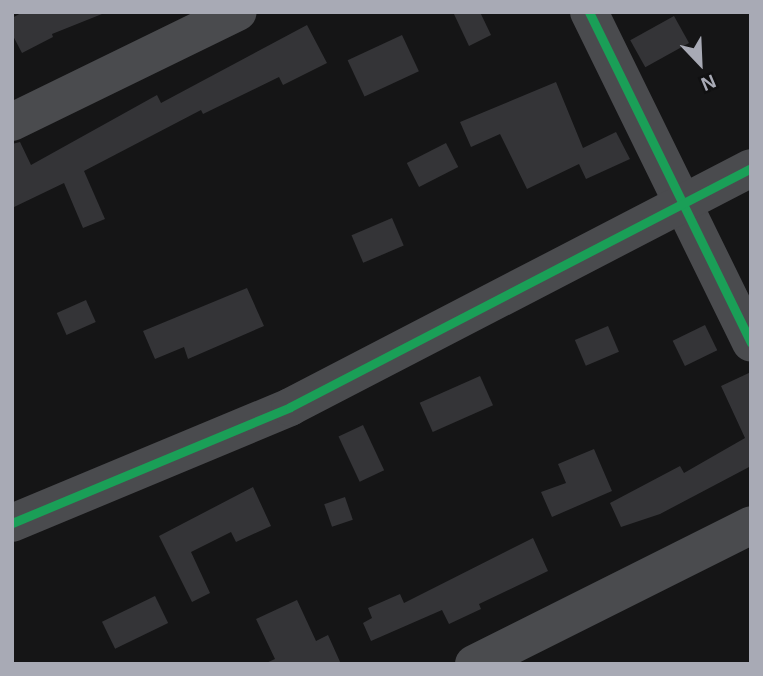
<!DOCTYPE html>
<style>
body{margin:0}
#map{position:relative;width:763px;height:676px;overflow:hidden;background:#151516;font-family:Arial,sans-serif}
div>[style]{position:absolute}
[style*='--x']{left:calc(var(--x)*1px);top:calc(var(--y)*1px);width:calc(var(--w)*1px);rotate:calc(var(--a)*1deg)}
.building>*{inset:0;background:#343437;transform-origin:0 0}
.minor>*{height:38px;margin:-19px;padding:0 19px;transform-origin:19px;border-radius:19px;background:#4a4b4e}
.cycleway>*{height:9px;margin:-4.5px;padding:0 4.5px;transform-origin:4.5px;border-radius:4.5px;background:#1a9f57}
span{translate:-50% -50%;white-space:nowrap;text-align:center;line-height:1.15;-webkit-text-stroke:5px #101011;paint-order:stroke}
.frame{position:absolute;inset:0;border:14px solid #a8aab5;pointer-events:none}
.north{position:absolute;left:665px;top:28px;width:70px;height:70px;-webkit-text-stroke:5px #101011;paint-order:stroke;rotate:157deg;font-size:19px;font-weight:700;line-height:28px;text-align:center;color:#a8aab5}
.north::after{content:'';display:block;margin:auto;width:24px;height:32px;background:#a8aab5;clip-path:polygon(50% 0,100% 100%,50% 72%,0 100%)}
</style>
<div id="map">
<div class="building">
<div style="clip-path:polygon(23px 12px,102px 12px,102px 14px,52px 34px,53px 37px,22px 53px,12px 34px,12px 18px)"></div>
<div style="clip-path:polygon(453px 12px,480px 12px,491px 35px,469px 46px)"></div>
<div style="left:674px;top:16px;width:31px;height:50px;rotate:61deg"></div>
<div style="clip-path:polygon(307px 25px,327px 63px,283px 85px,279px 77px,203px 114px,201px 110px,84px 171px,105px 219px,83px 228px,64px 183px,12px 208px,12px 144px,20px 142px,31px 165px,157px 95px,161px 103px)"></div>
<div style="left:402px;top:35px;width:40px;height:60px;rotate:65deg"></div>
<div style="clip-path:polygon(556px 82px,583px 148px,616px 132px,630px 159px,586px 179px,579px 164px,527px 189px,500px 134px,471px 147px,460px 122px)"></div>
<div style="left:446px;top:143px;width:27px;height:44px;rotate:63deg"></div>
<div style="left:392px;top:218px;width:30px;height:44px;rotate:67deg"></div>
<div style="clip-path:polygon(247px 288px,264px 326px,188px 359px,184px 347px,155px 359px,143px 331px)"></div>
<div style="left:86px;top:300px;width:24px;height:32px;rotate:66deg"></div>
<div style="left:705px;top:325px;width:28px;height:36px;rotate:64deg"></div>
<div style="left:608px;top:326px;width:28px;height:36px;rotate:67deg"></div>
<div style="clip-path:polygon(751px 372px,751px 466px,660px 514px,621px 527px,610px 503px,680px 466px,684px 473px,745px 438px,721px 386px)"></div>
<div style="left:480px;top:376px;width:32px;height:66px;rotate:66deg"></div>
<div style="left:363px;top:425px;width:50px;height:27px;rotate:65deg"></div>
<div style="clip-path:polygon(594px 449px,612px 491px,552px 517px,541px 492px,566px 483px,558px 464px)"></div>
<div style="clip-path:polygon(253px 487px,271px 526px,236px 542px,231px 532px,191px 552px,210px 593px,192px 602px,159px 536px)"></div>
<div style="left:345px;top:497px;width:24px;height:22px;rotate:71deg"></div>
<div style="clip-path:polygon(533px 538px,548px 571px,479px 604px,481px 609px,449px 624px,442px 610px,371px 641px,363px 623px,372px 618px,368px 608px,400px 594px,404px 603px)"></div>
<div style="left:155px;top:596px;width:30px;height:59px;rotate:64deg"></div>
<div style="clip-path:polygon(297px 600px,316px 641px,328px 635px,341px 664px,264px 664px,275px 659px,256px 619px)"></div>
</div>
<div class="minor">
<div style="--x:589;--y:12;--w:368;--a:63.9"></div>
<div style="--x:12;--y:122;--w:251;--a:-26"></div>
<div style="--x:12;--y:523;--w:301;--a:-22.6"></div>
<div style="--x:290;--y:407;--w:519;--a:-27.4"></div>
<div style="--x:474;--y:664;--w:310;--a:-26.6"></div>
</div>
<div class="cycleway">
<div style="--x:589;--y:12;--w:368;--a:63.9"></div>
<div style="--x:12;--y:523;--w:301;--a:-22.6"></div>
<div style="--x:290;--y:407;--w:519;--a:-27.4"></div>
</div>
<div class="frame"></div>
<div class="north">N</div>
</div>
